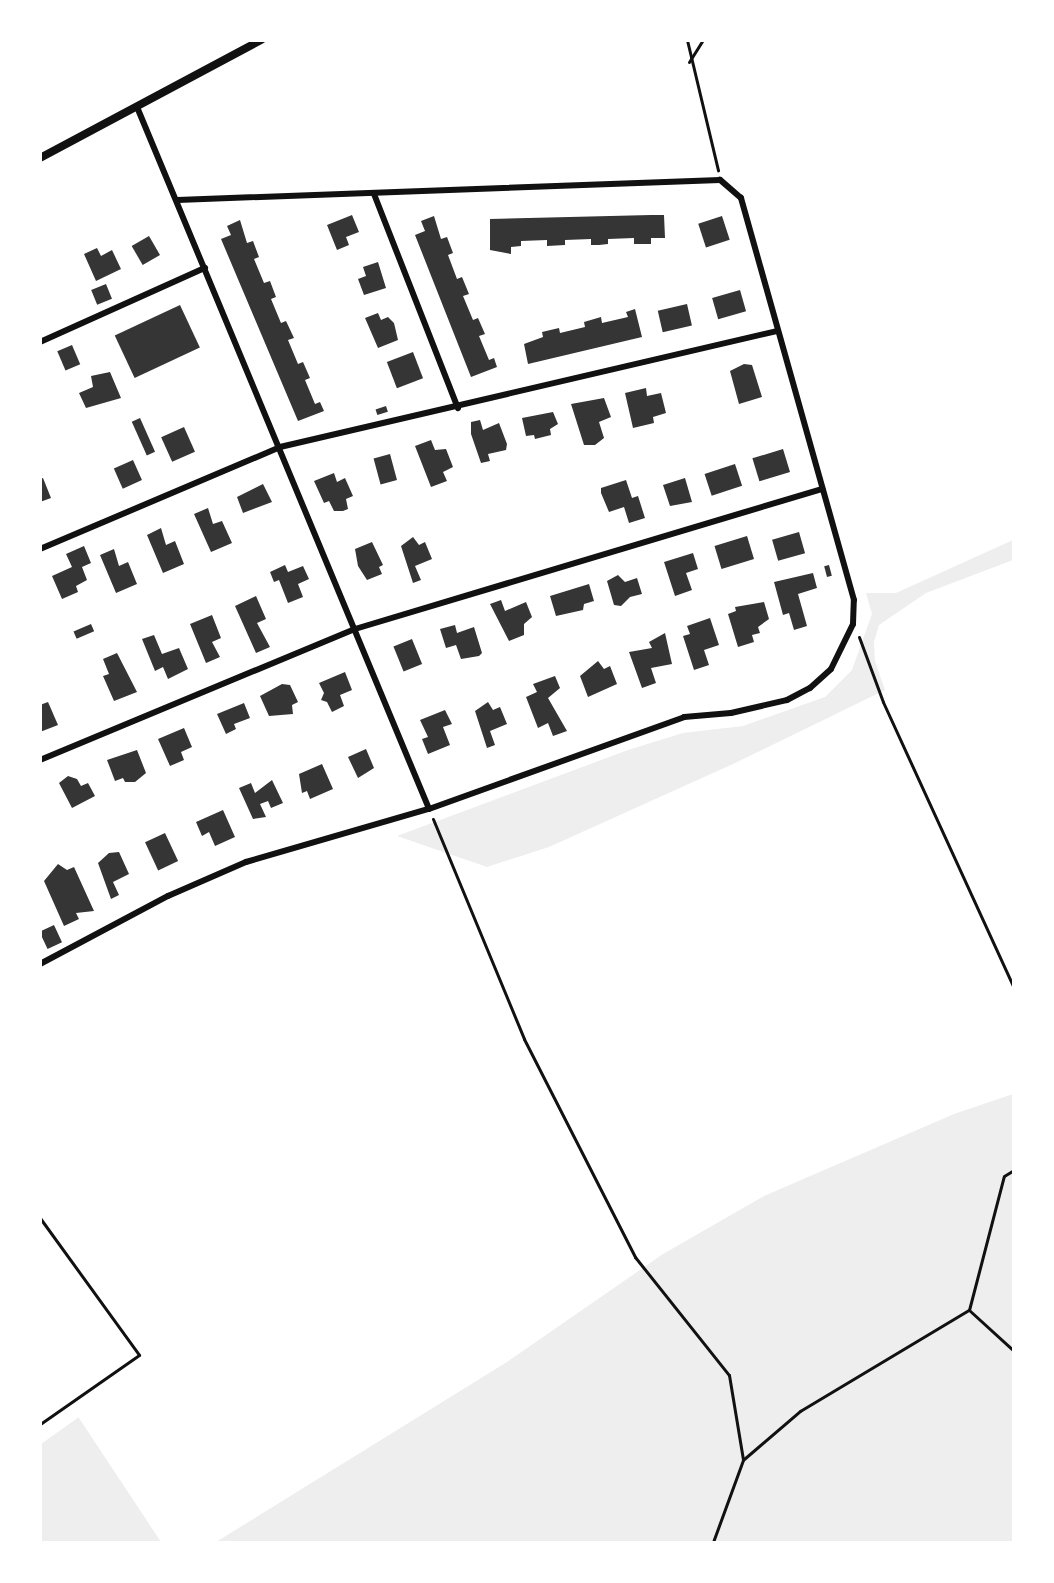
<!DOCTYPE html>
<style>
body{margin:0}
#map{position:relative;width:1054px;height:1583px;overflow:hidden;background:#fff;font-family:"Noto Sans",sans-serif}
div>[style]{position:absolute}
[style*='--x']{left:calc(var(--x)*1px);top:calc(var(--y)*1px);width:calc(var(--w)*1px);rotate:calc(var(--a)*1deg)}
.green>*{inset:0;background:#eee}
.building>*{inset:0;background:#353535;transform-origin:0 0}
.path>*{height:3px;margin:-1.5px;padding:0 1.5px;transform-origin:1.5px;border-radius:1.5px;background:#111}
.minor>*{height:6px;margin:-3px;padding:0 3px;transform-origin:3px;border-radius:3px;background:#111}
.tertiary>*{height:8px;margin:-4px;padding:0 4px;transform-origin:4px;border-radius:4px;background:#111}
span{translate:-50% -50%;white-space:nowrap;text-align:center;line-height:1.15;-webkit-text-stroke:6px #fff;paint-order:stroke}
.frame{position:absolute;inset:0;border:42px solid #fff;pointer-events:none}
</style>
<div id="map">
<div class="green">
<div style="clip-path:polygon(1013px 540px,1013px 560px,926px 593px,879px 625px,874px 642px,875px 661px,885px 690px,733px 764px,549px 847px,487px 867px,397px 836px,628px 750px,683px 733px,743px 726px,825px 697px,852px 670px,872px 614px,866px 593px,896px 593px)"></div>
<div style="clip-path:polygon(1013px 1094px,1013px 1542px,216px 1542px,507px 1362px,663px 1254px,764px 1196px,954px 1114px)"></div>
<div style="clip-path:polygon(79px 1417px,79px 1418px,161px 1542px,41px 1542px,41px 1444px)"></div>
</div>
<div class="building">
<div style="clip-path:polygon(352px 215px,359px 232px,346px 237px,349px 245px,337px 250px,327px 225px)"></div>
<div style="clip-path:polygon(651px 215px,664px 215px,665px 238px,651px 238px,651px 244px,634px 244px,634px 238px,608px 239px,608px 244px,599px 245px,591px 245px,591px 239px,565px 240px,565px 245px,547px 246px,547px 240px,521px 241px,521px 246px,511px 247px,511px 254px,490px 250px,490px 219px)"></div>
<div style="clip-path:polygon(434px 216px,441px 239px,447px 237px,453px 253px,448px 255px,457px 279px,462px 277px,469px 294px,463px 296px,473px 320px,478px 318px,485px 334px,479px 336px,489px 360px,494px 358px,497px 367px,471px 377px,415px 235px,425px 231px,421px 221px)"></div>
<div style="left:722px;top:216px;width:25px;height:25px;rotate:72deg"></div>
<div style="clip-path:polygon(240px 220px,247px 243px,253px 241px,259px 257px,254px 259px,264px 283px,270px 281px,276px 297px,271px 299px,281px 323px,286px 321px,294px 338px,288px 340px,298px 364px,303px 362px,310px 378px,305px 380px,315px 404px,320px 402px,324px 411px,298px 421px,221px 239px,231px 235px,227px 226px)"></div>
<div style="left:149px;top:236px;width:22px;height:20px;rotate:60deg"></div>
<div style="clip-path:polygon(97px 248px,101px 256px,112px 250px,121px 269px,96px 281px,84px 254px)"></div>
<div style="clip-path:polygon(378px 262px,386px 288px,364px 295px,358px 279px,366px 276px,363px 267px)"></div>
<div style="left:106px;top:284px;width:16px;height:16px;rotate:68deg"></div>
<div style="left:740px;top:290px;width:22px;height:29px;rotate:74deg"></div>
<div style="left:687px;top:304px;width:22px;height:30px;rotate:77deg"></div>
<div style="left:180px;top:305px;width:47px;height:72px;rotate:65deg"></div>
<div style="clip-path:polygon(635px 309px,642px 337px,528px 364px,524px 344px,543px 337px,542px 332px,559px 328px,560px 333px,585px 327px,584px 322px,601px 317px,602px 323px,628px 317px,626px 312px)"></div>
<div style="clip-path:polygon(378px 313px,381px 320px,388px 317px,394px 323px,398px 340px,378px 348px,365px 318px)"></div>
<div style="left:72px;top:345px;width:21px;height:16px;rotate:67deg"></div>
<div style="left:413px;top:352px;width:28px;height:28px;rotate:69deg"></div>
<div style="clip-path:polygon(744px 364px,752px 365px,762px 397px,739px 404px,730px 371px)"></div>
<div style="clip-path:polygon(110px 372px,121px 398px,86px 408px,79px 393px,93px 387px,91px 376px)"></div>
<div style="clip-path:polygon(646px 388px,647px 396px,661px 393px,666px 413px,653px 417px,654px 423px,633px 428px,625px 393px)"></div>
<div style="clip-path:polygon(604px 398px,611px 417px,599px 422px,604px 438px,595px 445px,584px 445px,571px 404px)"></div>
<div style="left:386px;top:406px;width:6px;height:11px;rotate:72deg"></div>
<div style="clip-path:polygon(553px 412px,558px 424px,550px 429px,551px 435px,535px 439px,534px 435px,526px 436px,522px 418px)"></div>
<div style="left:140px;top:418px;width:37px;height:9px;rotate:66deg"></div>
<div style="clip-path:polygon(480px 420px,483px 430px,499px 423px,507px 444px,506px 450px,488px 454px,490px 461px,481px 463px,471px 434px,471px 422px)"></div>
<div style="left:184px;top:427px;width:27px;height:25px;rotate:66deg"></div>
<div style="clip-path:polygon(431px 440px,435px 450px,446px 449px,453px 467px,443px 472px,447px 481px,431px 487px,415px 446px)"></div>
<div style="left:783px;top:449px;width:24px;height:32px;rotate:73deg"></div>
<div style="left:390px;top:454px;width:27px;height:17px;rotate:75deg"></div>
<div style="left:133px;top:460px;width:22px;height:21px;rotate:66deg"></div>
<div style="left:735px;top:464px;width:23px;height:32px;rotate:72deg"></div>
<div style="clip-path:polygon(334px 473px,337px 482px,345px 478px,353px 496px,346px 499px,348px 509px,343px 511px,334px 511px,329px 501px,324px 503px,314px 481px)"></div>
<div style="clip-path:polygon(43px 478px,51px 498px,40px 502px,40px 479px)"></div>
<div style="clip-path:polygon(685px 478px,692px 502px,670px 506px,663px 485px)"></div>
<div style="clip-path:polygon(626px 480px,632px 498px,638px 496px,645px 518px,629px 523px,624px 507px,609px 512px,601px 493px,601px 488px)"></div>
<div style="clip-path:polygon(263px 484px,272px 502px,243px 513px,237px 497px)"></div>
<div style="clip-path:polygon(208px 508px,213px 524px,222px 521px,232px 543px,211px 552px,194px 514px)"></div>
<div style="clip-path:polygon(161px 528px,166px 545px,175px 541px,184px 564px,163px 573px,147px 535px)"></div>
<div style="left:799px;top:532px;width:22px;height:28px;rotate:74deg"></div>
<div style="left:747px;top:536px;width:24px;height:34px;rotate:73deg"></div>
<div style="clip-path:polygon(413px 537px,419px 545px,425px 542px,432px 559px,415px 566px,421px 580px,413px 583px,401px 546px)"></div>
<div style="clip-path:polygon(372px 542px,383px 565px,379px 567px,382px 574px,367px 580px,358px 566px,355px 549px)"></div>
<div style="clip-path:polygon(84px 546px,91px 563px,82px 567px,87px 580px,76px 586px,78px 592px,62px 599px,52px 576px,72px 567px,66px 554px)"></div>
<div style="clip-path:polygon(114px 549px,119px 566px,128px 562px,137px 584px,116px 593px,100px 555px)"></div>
<div style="clip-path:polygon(693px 553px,698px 569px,686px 573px,692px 590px,675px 596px,664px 562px)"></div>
<div style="clip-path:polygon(285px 565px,288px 572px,303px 566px,309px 579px,298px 584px,303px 597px,288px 603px,279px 580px,274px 582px,270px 572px)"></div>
<div style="left:829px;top:565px;width:11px;height:5px;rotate:75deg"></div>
<div style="clip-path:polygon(813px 573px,817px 588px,798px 594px,807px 626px,794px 630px,789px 613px,783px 615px,774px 582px)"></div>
<div style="clip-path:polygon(618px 575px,625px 582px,637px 578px,642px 594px,630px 597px,621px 606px,614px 605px,607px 581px)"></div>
<div style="clip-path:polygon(589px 584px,594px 601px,584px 604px,583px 610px,556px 616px,550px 596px)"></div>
<div style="clip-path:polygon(256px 596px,266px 619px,257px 623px,270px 647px,256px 653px,235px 606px)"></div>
<div style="clip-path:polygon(501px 600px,505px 611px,526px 602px,532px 617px,524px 624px,524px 635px,509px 641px,490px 604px)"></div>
<div style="clip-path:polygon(764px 602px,769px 619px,758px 627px,760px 633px,752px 635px,754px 642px,738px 647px,728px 614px,736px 611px,735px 607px)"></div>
<div style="clip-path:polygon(212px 615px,221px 638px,212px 642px,220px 657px,206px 663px,190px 624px)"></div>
<div style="clip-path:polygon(710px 618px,719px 645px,704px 650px,709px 665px,694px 670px,683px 636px,690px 634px,687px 626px)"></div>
<div style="left:91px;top:624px;width:8px;height:19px;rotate:67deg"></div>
<div style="clip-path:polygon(455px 625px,457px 633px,474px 627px,482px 653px,479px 656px,461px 659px,456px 645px,446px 648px,440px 629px)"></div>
<div style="clip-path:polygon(665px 633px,672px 664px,651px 668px,656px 683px,642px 688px,629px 652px,652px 648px,649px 642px)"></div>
<div style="clip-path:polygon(154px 635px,162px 654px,179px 648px,188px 669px,168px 679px,163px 667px,155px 671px,142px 639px)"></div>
<div style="left:412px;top:639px;width:27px;height:20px;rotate:68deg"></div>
<div style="clip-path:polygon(117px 653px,137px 692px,114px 701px,103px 676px,109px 674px,103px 659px)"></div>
<div style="clip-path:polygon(598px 661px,604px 669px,610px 666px,617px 684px,588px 697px,580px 676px)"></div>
<div style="clip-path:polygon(345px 672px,352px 690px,340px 695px,344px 706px,332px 712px,327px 702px,321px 700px,324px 693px,319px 683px)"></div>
<div style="clip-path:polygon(555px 676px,560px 688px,548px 698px,567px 731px,553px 736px,548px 723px,538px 728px,526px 697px,537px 692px,533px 684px)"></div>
<div style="clip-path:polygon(282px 684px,290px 685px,298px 702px,292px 705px,293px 714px,269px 716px,260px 696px)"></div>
<div style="clip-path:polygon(48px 702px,58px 725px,40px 732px,40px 705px)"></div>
<div style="clip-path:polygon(488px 702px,493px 710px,500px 707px,507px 724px,490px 731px,495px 745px,487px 748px,475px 711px)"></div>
<div style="clip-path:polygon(244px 703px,250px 718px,234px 724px,236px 729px,226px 734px,217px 714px)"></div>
<div style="clip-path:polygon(445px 710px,452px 724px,443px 727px,450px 745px,428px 754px,422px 739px,428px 737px,420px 720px)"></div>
<div style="clip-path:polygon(184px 728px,192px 747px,181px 752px,184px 760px,170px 766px,158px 739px)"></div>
<div style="clip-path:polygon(366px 749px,374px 768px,358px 778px,348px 757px)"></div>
<div style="clip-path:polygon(137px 750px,146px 773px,135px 782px,125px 782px,123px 778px,115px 781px,107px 760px)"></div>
<div style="clip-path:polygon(322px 764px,333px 789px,310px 799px,307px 791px,302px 793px,299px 774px)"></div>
<div style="clip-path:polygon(68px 776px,77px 779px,81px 786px,88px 783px,95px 796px,72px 808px,59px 783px)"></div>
<div style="clip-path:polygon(272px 780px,283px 803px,271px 808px,268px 801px,260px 804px,266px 817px,253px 819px,239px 788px,251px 783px,255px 793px)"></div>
<div style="clip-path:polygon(223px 810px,235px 837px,215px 846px,209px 832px,202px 836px,196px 822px)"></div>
<div style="left:165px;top:833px;width:31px;height:22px;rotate:65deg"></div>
<div style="clip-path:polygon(119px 852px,129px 874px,113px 882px,119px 895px,111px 899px,98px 863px,109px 853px)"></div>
<div style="clip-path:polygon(58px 864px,67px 870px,74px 867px,94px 911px,76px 913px,79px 919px,64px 926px,44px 881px)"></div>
<div style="left:54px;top:925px;width:19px;height:16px;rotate:65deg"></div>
</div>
<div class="path">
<div style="--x:687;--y:40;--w:134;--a:76.6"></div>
<div style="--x:689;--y:62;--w:26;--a:-58"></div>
<div style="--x:859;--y:637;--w:69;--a:69.7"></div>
<div style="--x:883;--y:702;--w:315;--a:65.4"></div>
<div style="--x:433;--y:819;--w:238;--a:67.5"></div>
<div style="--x:524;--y:1039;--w:245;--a:63"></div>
<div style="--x:635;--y:1257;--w:151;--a:51.5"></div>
<div style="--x:729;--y:1375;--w:86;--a:80.6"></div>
<div style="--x:743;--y:1460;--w:87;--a:110.1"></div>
<div style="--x:40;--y:1218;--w:169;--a:54.1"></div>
<div style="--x:139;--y:1355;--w:121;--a:145.1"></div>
<div style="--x:969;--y:1310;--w:138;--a:-75.4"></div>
<div style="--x:1004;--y:1176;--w:12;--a:-31"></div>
<div style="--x:744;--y:1459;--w:74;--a:-40.6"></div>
<div style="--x:800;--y:1411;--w:197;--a:-30.9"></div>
<div style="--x:969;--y:1310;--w:61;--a:42.3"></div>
</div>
<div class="minor">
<div style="--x:137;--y:107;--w:760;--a:67.41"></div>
<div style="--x:374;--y:194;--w:230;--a:68.6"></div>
<div style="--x:40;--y:342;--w:181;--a:-24.2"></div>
<div style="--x:40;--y:549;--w:261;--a:-23"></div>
<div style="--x:280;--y:447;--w:510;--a:-13.14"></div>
<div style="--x:40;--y:760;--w:341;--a:-22.6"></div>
<div style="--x:355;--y:629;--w:488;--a:-16.7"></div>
<div style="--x:40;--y:964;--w:145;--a:-28"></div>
<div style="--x:168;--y:896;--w:85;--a:-23.6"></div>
<div style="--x:246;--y:862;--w:191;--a:-16.2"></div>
<div style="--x:429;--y:809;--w:271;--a:-19.8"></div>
<div style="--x:684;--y:717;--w:47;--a:-4.9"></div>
<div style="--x:731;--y:713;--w:57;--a:-13.1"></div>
<div style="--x:787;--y:700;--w:26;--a:-28"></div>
<div style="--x:810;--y:688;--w:28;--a:-42"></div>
<div style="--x:831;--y:669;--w:50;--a:-63.9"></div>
<div style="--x:853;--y:624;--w:24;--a:-88"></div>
<div style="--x:854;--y:600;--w:418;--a:-105.7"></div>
<div style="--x:741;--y:198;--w:28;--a:-139"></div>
<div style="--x:720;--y:180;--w:543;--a:177.89"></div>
</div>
<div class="tertiary">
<div style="--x:40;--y:158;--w:251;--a:-28.1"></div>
</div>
<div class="frame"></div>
</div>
